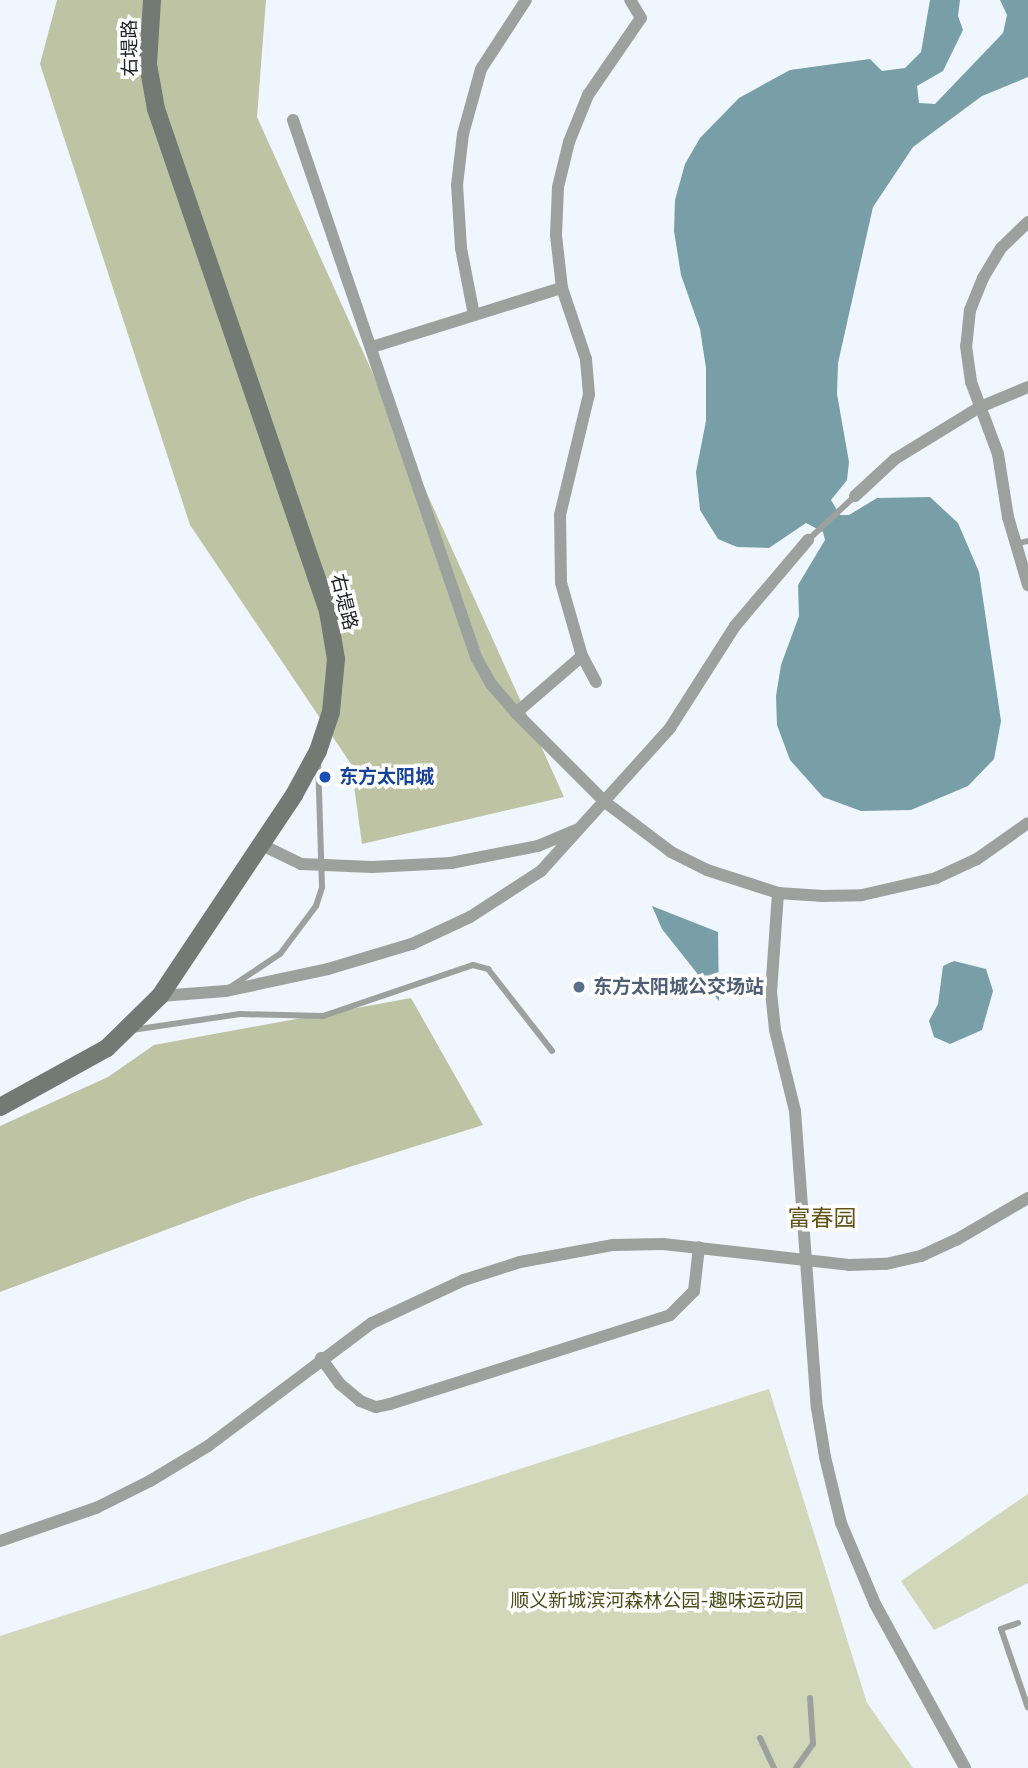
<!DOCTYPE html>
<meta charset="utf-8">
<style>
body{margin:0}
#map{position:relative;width:1028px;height:1768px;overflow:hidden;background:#f0f6fd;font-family:"Space Grotesk","Noto Sans SC",sans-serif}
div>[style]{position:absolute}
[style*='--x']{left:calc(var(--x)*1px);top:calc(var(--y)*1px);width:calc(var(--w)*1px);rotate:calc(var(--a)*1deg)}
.green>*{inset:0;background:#d2d7b9}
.forest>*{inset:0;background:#bec3a4}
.water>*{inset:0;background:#789ea7}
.service>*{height:6px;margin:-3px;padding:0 3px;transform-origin:3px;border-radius:3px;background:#9da19d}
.minor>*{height:12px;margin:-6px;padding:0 6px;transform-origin:6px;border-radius:6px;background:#9da19d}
.secondary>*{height:18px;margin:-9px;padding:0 9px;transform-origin:9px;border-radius:9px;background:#737973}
.dots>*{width:19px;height:19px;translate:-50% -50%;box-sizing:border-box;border:4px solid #fff;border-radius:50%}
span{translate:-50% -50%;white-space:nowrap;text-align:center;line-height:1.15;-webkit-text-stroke:7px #fff;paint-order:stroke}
.street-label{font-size:19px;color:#202326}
.transit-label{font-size:19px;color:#164399;font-weight:700}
.left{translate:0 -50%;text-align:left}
.service-label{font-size:19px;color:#4e5e75;font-weight:700}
.park-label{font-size:19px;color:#484e1a}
.quarter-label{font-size:23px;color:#625418}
</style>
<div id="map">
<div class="green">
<div style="clip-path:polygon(769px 1389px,867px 1703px,913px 1768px,0 1768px,0 1636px)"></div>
<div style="clip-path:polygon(1028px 1494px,1028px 1583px,934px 1630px,901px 1581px)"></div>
</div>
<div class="forest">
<div style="clip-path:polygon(57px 0,266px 0,257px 117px,564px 797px,362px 844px,351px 764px,190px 525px,40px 64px)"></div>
<div style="clip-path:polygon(411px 998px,483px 1125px,251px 1198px,0 1292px,0 1126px,108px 1077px,154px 1045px)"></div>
</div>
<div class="water">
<div style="clip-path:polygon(930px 0,960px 0,958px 16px,963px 30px,943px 71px,917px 86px,919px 103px,935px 104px,1003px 33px,1007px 15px,1000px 0,1028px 0,1028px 77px,982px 96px,913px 147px,873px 207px,838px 363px,837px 394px,849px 462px,847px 480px,831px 500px,840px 515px,849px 515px,877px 498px,930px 497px,958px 523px,979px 572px,1001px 721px,994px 759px,968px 786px,911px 810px,861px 811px,823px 797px,790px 760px,777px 725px,776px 696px,781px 665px,799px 616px,798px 585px,825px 540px,823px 532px,806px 523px,769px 548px,737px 547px,718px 539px,700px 510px,696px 472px,706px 421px,706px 368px,700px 329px,681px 275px,674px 231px,675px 200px,685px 164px,700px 138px,739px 98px,790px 70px,870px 59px,882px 71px,905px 68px,921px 52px)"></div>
<div style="clip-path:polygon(652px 906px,718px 932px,719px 1001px,662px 929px)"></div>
<div style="clip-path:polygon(954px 961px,986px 969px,993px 991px,982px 1030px,950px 1044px,934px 1037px,929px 1021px,938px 1004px,943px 966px)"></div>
</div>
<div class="service">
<div style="--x:808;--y:540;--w:64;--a:-43.1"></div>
<div style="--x:1015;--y:544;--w:13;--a:-13"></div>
<div style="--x:232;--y:986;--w:58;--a:-33.7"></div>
<div style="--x:280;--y:954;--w:60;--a:-53.1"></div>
<div style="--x:316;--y:906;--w:20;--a:-72"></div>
<div style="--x:322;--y:887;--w:124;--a:-91.8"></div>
<div style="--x:132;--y:1030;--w:109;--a:-8.4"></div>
<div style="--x:240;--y:1014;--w:83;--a:1.4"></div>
<div style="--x:323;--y:1016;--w:158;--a:-18.8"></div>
<div style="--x:473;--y:965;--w:16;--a:15"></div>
<div style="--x:488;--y:969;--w:104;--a:52"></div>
<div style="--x:1018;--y:1623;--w:18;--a:161"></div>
<div style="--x:1001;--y:1629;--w:83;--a:71.1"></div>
<div style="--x:760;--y:1738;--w:33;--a:65"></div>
<div style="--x:796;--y:1768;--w:29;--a:-55"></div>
<div style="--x:813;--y:1744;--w:46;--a:-93.7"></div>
</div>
<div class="minor">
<div style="--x:293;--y:120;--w:567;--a:71.18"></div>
<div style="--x:476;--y:657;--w:31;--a:61"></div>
<div style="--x:491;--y:684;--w:38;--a:49"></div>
<div style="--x:516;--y:713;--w:126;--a:45"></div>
<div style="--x:605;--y:802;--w:83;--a:37.1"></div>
<div style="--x:671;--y:852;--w:40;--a:26.6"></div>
<div style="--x:707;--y:870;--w:75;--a:17.9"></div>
<div style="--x:778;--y:893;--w:45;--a:3.8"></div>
<div style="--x:823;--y:896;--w:39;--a:-1"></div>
<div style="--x:862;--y:895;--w:76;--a:-12.9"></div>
<div style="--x:936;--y:878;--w:45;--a:-24.9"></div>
<div style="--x:977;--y:859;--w:62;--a:-35.2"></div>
<div style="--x:1028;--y:222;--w:37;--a:136"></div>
<div style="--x:1001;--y:248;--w:35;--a:121"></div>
<div style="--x:983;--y:278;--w:35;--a:112"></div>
<div style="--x:970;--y:310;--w:36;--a:96"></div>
<div style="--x:966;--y:346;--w:36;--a:82"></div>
<div style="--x:971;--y:382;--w:77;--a:69.4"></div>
<div style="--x:998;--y:454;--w:64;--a:81"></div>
<div style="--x:1008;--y:517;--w:71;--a:73.6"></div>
<div style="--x:474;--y:315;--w:68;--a:-101"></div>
<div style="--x:461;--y:248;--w:63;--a:-93.6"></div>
<div style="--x:457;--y:185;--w:51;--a:-83.3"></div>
<div style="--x:463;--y:134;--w:67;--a:-74.5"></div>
<div style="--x:481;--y:69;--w:82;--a:-56.9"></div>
<div style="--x:372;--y:347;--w:199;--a:-17.3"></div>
<div style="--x:855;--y:496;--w:54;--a:-42.8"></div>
<div style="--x:895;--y:459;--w:100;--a:-31.5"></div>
<div style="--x:980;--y:407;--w:52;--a:-22.6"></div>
<div style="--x:596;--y:682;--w:30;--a:-118"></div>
<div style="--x:582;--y:656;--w:76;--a:-106"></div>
<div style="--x:561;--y:583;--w:68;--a:-90.8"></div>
<div style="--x:560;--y:515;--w:124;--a:-76.5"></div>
<div style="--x:589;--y:394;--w:35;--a:-95"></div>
<div style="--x:586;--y:359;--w:75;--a:-108.7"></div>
<div style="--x:562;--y:288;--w:53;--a:-96.5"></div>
<div style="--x:556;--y:235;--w:48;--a:-87.6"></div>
<div style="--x:558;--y:187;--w:46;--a:-76.3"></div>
<div style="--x:569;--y:142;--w:51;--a:-68"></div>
<div style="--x:588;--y:95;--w:93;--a:-55.5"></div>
<div style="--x:641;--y:18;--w:21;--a:-121"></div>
<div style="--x:516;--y:713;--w:87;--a:-40.8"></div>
<div style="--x:260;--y:844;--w:46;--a:26"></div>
<div style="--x:301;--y:864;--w:71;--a:2.4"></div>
<div style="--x:372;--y:867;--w:79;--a:-2.9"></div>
<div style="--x:451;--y:863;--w:89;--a:-11.1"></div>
<div style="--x:538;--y:846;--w:41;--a:-22.8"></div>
<div style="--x:778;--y:893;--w:99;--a:94"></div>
<div style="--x:771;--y:992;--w:38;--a:84"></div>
<div style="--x:775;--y:1030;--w:83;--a:76.1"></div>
<div style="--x:795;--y:1111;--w:298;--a:85.8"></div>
<div style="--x:817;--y:1408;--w:50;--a:80.7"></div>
<div style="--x:825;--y:1457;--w:68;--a:76.4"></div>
<div style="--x:841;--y:1523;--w:88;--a:67.2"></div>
<div style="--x:875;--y:1604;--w:187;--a:61.2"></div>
<div style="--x:160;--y:996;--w:66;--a:-4.3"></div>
<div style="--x:226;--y:991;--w:104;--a:-12.2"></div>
<div style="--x:328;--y:969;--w:88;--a:-16.6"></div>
<div style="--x:412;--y:944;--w:64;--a:-25"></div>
<div style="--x:470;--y:917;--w:85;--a:-32.9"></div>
<div style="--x:541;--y:871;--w:193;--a:-47.9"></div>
<div style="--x:670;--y:728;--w:121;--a:-57.5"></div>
<div style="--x:735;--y:626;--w:113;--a:-49.7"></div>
<div style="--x:321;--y:1358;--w:32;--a:54"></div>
<div style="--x:340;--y:1384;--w:26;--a:40"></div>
<div style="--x:360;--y:1401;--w:17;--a:21"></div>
<div style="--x:376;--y:1407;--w:14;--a:-12"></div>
<div style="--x:390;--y:1404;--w:294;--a:-17.6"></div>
<div style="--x:670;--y:1315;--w:34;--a:-45"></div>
<div style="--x:694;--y:1291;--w:44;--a:-83.5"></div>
<div style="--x:0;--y:1541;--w:102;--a:-19"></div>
<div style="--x:96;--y:1508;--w:60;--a:-26.6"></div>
<div style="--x:150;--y:1481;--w:68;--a:-31.1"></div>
<div style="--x:208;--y:1446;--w:205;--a:-36.9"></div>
<div style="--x:372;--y:1323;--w:102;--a:-25.1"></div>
<div style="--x:464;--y:1280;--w:59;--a:-17.8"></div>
<div style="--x:520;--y:1262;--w:95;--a:-10.4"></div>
<div style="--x:613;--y:1245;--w:50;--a:-1.1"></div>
<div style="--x:663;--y:1244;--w:187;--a:6.4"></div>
<div style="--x:849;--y:1265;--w:37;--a:-2"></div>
<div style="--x:886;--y:1264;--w:36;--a:-13"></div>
<div style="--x:921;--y:1256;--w:38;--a:-25"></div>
<div style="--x:956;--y:1240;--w:83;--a:-30.3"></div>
</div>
<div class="secondary">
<div style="--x:0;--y:1107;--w:122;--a:-28.9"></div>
<div style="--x:107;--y:1048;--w:74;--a:-44.5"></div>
<div style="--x:160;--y:996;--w:242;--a:-56.3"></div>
<div style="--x:294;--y:795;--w:50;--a:-61.4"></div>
<div style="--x:318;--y:751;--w:41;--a:-71.6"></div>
<div style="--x:331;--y:712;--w:53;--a:-84.6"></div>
<div style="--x:336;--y:659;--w:49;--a:-99.5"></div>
<div style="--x:328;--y:611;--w:531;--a:-108.91"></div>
<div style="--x:156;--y:109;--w:46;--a:-100.1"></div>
<div style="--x:148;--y:64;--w:64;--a:-86.4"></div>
</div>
<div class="dots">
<div style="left:325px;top:777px;background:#1a4fb4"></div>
<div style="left:579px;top:987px;background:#5c6f8a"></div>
</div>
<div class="street-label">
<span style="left:130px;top:48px;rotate:-91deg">右堤路</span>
<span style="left:344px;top:602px;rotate:76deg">右堤路</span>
</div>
<div class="transit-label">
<span class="left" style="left:339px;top:777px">东方太阳城</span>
</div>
<div class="service-label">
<span class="left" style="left:593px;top:987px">东方太阳城公交场站</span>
</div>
<div class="park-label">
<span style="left:657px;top:1601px">顺义新城滨河森林公园-趣味运动园</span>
</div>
<div class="quarter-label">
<span style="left:822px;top:1218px">富春园</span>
</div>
</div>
